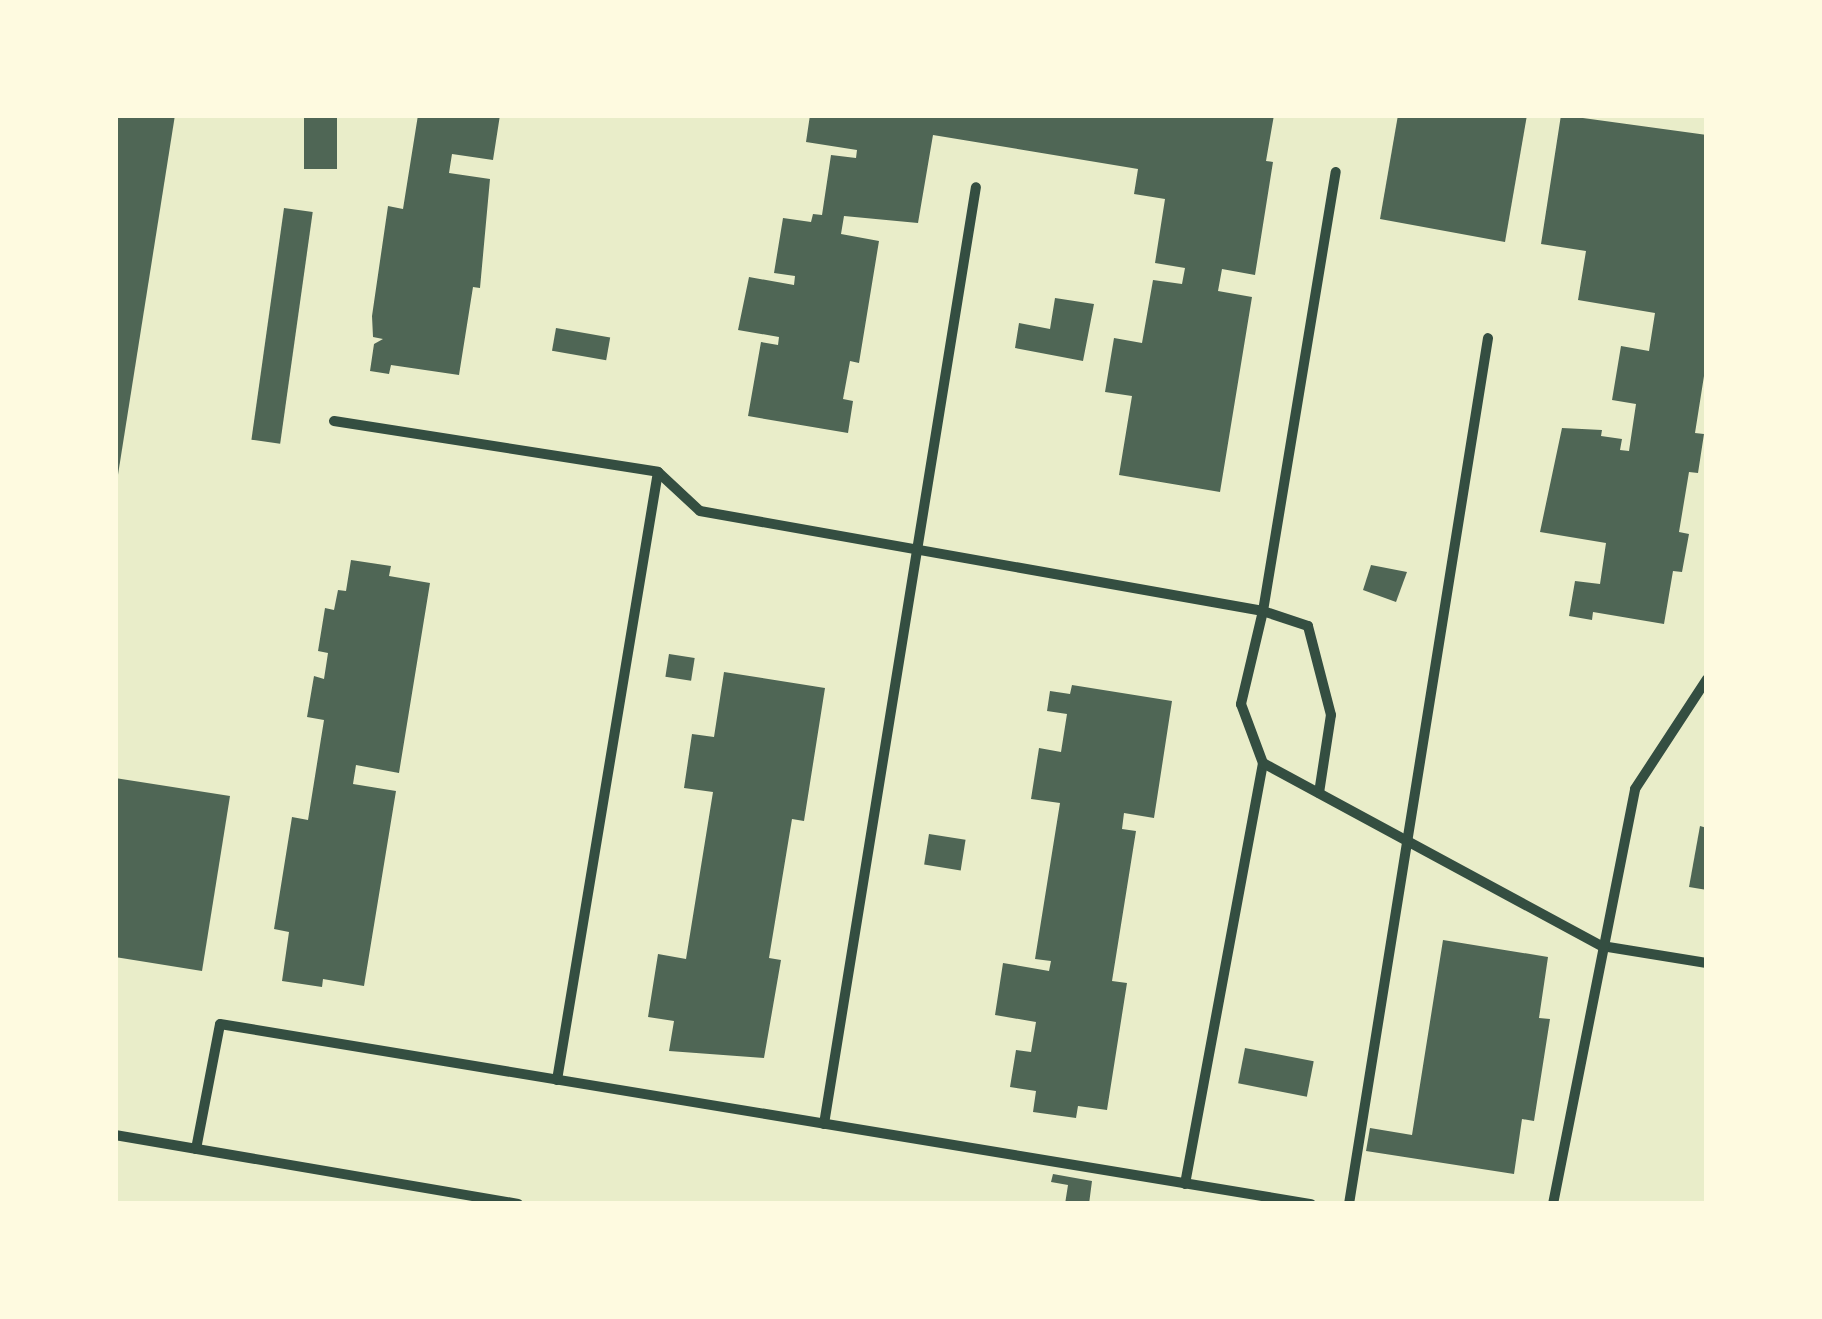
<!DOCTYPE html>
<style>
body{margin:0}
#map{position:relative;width:1822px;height:1319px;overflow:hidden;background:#e9edc9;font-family:"Asap Condensed",sans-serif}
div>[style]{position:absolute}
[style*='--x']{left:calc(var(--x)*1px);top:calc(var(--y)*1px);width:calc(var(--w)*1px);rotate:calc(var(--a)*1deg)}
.building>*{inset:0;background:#4f6655;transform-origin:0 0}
.minor>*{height:10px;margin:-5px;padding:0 5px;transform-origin:5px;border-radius:5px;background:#344e41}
span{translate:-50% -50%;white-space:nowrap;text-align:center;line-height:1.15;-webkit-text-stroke:10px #fefae0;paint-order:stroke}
.frame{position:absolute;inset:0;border:118px solid #fefae0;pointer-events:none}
</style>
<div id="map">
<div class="building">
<div style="clip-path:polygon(115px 115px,175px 115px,117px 481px,115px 481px)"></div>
<div style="left:304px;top:115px;width:33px;height:54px"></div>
<div style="clip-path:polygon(418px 115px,500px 115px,493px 160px,452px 154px,449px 173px,490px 179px,480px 288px,473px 287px,459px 375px,391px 365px,389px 374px,370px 371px,374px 344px,383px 339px,373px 337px,372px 316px,388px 206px,403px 209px)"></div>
<div style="clip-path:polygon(810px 115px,1274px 115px,1266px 161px,1273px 162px,1255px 275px,1222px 269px,1218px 291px,1252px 297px,1220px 492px,1119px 475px,1132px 396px,1105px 392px,1114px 338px,1142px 343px,1153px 280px,1182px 284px,1185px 268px,1155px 263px,1165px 199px,1134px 194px,1138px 169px,933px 135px,918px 223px,844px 216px,841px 234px,879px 241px,859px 363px,850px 361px,843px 399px,853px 401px,848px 433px,748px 416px,761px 342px,778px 345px,779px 337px,738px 330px,749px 277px,794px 285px,795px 276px,774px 273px,783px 218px,811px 222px,813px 214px,822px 215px,831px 155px,856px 158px,857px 150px,806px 142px)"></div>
<div style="clip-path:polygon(1398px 115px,1527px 115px,1505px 242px,1380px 219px)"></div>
<div style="clip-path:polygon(1561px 115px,1707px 135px,1707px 357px,1695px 433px,1704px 434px,1698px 473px,1689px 472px,1679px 532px,1689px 534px,1682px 572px,1673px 571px,1664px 624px,1593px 612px,1592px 620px,1569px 616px,1575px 581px,1600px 584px,1606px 543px,1540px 532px,1562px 428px,1602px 430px,1601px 436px,1622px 439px,1620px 450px,1629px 451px,1636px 404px,1612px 400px,1621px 346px,1649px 351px,1655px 313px,1578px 300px,1586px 251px,1541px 244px)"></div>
<div style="left:284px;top:208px;width:29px;height:234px;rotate:8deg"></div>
<div style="clip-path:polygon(1055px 298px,1094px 304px,1083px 361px,1015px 348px,1019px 323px,1050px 329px)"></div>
<div style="left:556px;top:328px;width:55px;height:23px;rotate:10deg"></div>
<div style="clip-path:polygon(351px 560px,391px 566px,389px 576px,430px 583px,399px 773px,356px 765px,353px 784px,396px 791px,364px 986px,323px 979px,322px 987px,282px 981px,289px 932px,274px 929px,292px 817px,308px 820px,324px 720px,307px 717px,314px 676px,324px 679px,328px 653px,318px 651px,325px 608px,334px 610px,338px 590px,346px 591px)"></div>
<div style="clip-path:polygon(1371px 565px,1407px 572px,1396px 602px,1363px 590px)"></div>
<div style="left:669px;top:654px;width:26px;height:23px;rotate:9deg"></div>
<div style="clip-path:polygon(724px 672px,825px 688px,804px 821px,792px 819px,769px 958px,781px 960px,764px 1058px,669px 1051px,674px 1021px,648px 1017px,658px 954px,686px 959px,713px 792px,684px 788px,692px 734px,714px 737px)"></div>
<div style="clip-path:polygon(1072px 685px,1172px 701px,1154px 818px,1124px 813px,1122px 829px,1136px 831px,1112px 981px,1127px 983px,1107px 1110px,1078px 1106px,1076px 1118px,1033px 1112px,1036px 1091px,1010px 1087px,1016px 1050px,1031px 1052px,1036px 1022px,995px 1015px,1003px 963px,1049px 971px,1051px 961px,1035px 959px,1060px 803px,1031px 799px,1039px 748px,1061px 752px,1067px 714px,1047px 711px,1050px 691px,1070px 694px)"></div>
<div style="clip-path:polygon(115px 778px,230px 796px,202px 971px,115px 957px)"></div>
<div style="clip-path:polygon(1700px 826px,1707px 828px,1707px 890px,1689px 887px)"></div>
<div style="left:929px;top:834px;width:37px;height:31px;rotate:9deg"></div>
<div style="clip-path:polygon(1443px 940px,1548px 957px,1539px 1018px,1550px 1019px,1534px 1121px,1522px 1119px,1514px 1174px,1366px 1151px,1370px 1128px,1412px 1135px)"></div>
<div style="left:1245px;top:1048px;width:70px;height:36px;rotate:11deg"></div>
<div style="clip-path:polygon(1053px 1174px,1092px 1181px,1089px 1204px,1065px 1204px,1068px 1185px,1051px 1182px)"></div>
</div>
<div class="minor">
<div style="--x:334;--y:421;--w:328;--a:8.9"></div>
<div style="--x:658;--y:472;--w:57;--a:42.9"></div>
<div style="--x:700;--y:511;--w:572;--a:10.07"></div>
<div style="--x:1263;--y:611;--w:96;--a:103.3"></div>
<div style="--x:1241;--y:704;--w:63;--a:69.6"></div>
<div style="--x:1319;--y:793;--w:79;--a:-81.3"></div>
<div style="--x:1331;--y:715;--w:92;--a:-104.5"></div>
<div style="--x:1308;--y:626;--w:47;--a:-161.6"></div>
<div style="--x:1263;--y:611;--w:445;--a:-80.6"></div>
<div style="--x:557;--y:1080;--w:616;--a:-80.57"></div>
<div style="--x:824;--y:1124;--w:949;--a:-80.79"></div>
<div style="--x:115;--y:1135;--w:409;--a:9.7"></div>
<div style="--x:196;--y:1149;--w:127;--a:-79.1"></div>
<div style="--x:220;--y:1024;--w:1106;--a:9.37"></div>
<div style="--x:1185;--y:1184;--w:428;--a:-79.5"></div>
<div style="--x:1263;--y:763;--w:385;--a:28.4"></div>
<div style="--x:1602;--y:946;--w:106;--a:9.2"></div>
<div style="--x:1349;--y:1204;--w:877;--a:-80.88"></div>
<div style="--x:1553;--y:1204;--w:423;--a:-78.8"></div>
<div style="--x:1635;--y:789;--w:131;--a:-56.8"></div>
</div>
<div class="frame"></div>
</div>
